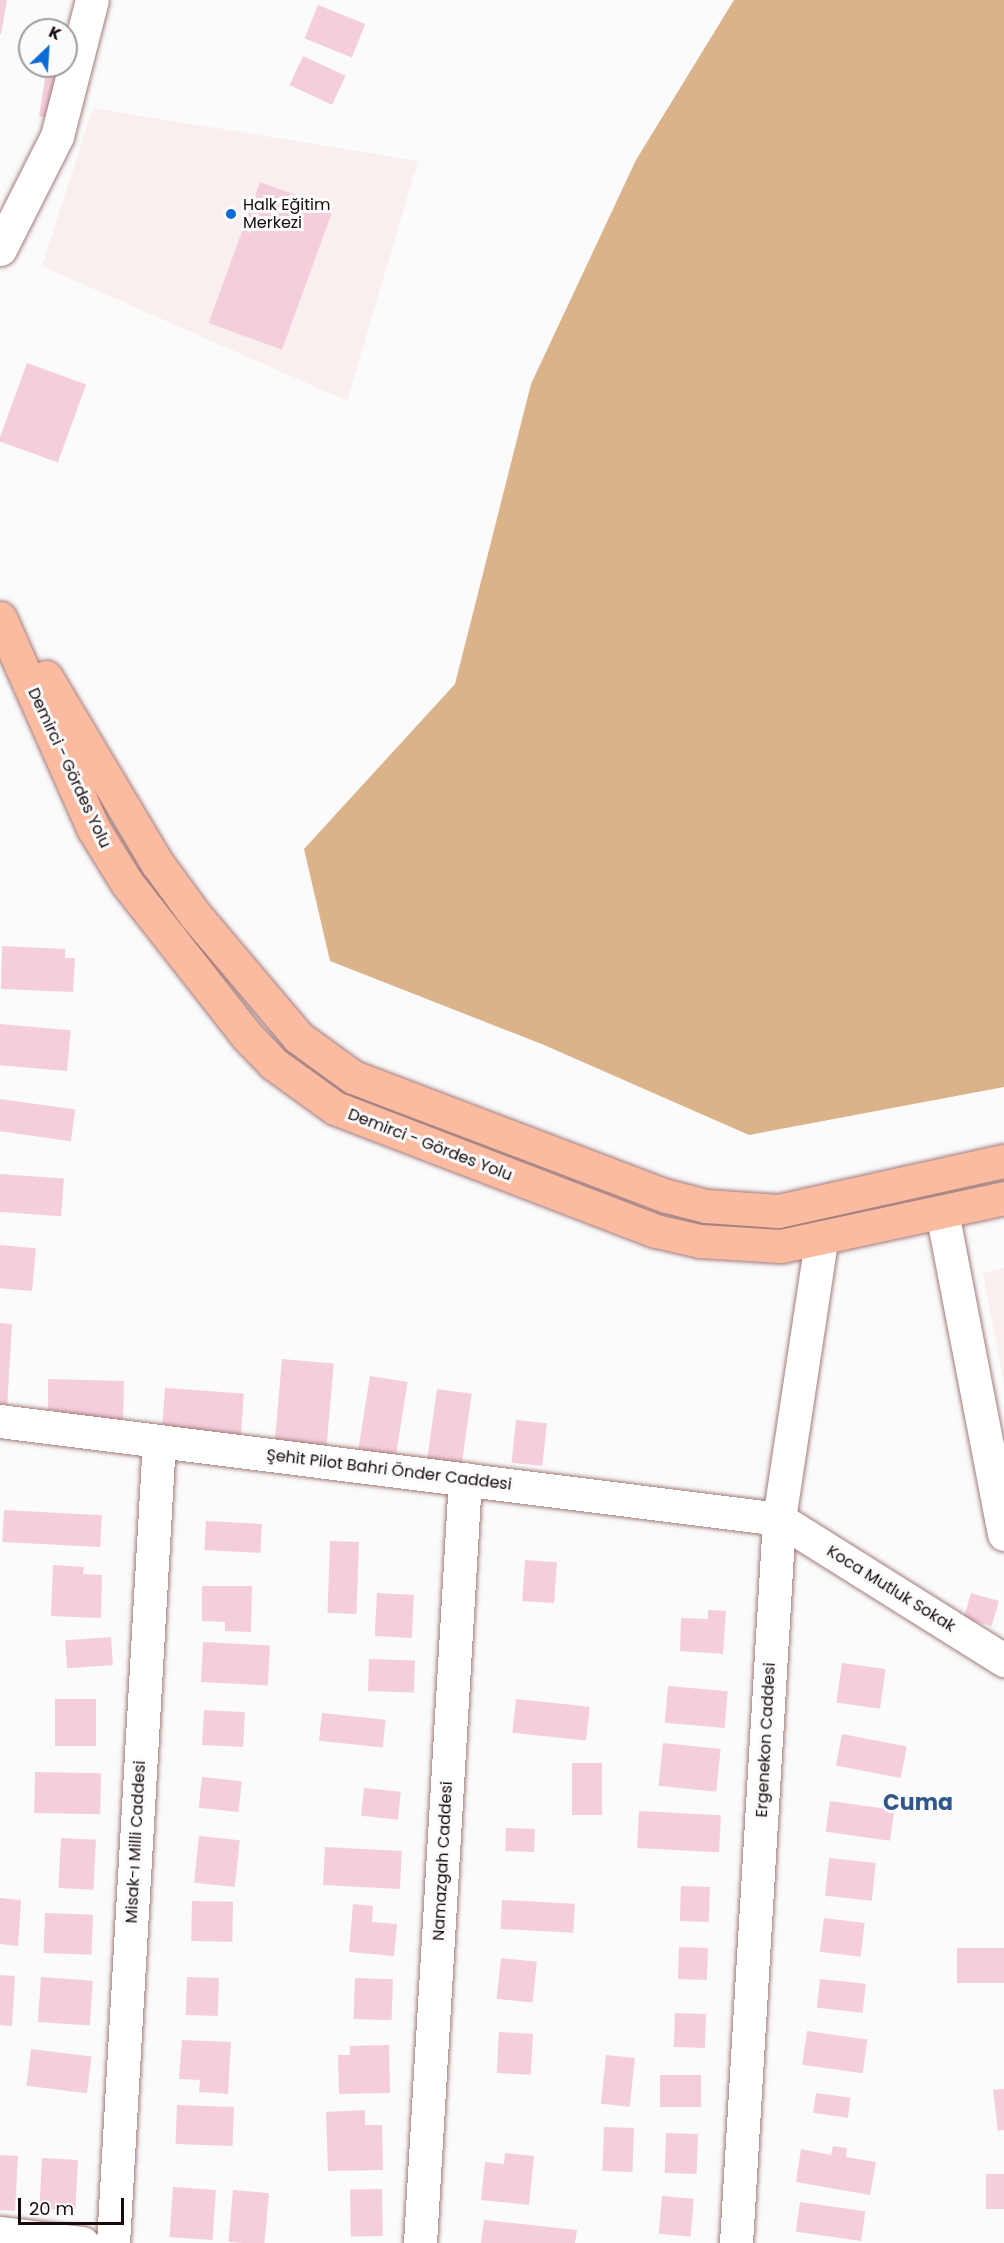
<!DOCTYPE html>
<meta charset="utf-8">
<style>
body{margin:0}
#map{position:relative;width:1004px;height:2243px;overflow:hidden;background:#fbfbfb;font-family:Poppins,sans-serif}
div>[style]{position:absolute}
[style*='--x']{left:calc(var(--x)*1px);top:calc(var(--y)*1px);width:calc(var(--w)*1px);rotate:calc(var(--a)*1deg)}
.built>*{inset:0;background:#faefef}
.forest>*{inset:0;background:#dbb38b}
.building>*{inset:0;background:#f5cedd;transform-origin:0 0}
.roads{filter:drop-shadow(0 0 2px #a27b7b) drop-shadow(0 0 2px #a27b7b)}
.minor>*{height:33px;margin:-16.5px;padding:0 16.5px;transform-origin:16.5px;border-radius:16.5px;background:#fff}
.major>*{height:33px;margin:-16.5px;padding:0 16.5px;transform-origin:16.5px;border-radius:16.5px;background:#fbbba1}
.dots>*{width:16px;height:16px;translate:-50% -50%;box-sizing:border-box;border:3px solid #fbfbfb;border-radius:50%}
span{translate:-50% -50%;white-space:nowrap;text-align:center;line-height:1.15;-webkit-text-stroke:6px #fbfbfb;paint-order:stroke}
.poi-label{font-size:16px;color:#180b0b}
.left{translate:0 -50%;text-align:left}
.street-label{font-size:16px;color:#180b0b}
.district-label{font-size:22px;color:#2e578d;font-weight:700}
.north{position:absolute;left:18px;top:18px;width:60px;height:60px;box-sizing:border-box;background:#fbfbfb;border:2px solid #a09b9b;border-radius:50%;rotate:25deg;font-size:16px;font-weight:700;line-height:24px;text-align:center;color:#180b0b}
.north::after{content:'';display:block;margin:auto;width:21px;height:27px;background:#0c6cd5;clip-path:polygon(50% 0,100% 100%,50% 72%,0 100%)}
.scale{position:absolute;left:18px;top:2198px;width:106px;height:27px;box-sizing:border-box;border:3px solid #180b0b;border-top:0;padding-left:8px;font-size:18px;line-height:21px;white-space:nowrap;color:#180b0b;-webkit-text-stroke:4px #fbfbfb;paint-order:stroke}
</style>
<div id="map">
<div class="built">
<div style="clip-path:polygon(93px 108px,418px 161px,347px 401px,42px 266px)"></div>
<div style="clip-path:polygon(1004px 1268px,1004px 1385px,983px 1273px)"></div>
</div>
<div class="forest">
<div style="clip-path:polygon(734px 0,1004px 0,1004px 1087px,749px 1135px,544px 1045px,330px 961px,304px 849px,455px 684px,531px 384px,636px 160px)"></div>
</div>
<div class="building">
<div style="clip-path:polygon(0 0,7px 0,1px 34px,0 34px)"></div>
<div style="left:318px;top:5px;width:51px;height:36px;rotate:22deg"></div>
<div style="left:303px;top:56px;width:47px;height:32px;rotate:25deg"></div>
<div style="left:47px;top:66px;width:12px;height:51px;rotate:9deg"></div>
<div style="left:260px;top:182px;width:78px;height:150px;rotate:20deg"></div>
<div style="left:27px;top:363px;width:63px;height:83px;rotate:20deg"></div>
<div style="clip-path:polygon(2px 946px,65px 949px,65px 958px,75px 958px,73px 992px,1px 989px)"></div>
<div style="left:0;top:1024px;width:71px;height:41px;rotate:5deg"></div>
<div style="left:0;top:1099px;width:76px;height:32px;rotate:8deg"></div>
<div style="left:0;top:1174px;width:64px;height:38px;rotate:4deg"></div>
<div style="left:0;top:1245px;width:36px;height:43px;rotate:5deg"></div>
<div style="clip-path:polygon(0 1323px,12px 1324px,7px 1408px,0 1407px)"></div>
<div style="left:282px;top:1359px;width:52px;height:84px;rotate:5deg"></div>
<div style="left:370px;top:1376px;width:38px;height:77px;rotate:9deg"></div>
<div style="clip-path:polygon(48px 1379px,124px 1381px,123px 1425px,55px 1423px,55px 1410px,48px 1410px)"></div>
<div style="left:165px;top:1388px;width:79px;height:41px;rotate:4deg"></div>
<div style="left:437px;top:1389px;width:35px;height:72px;rotate:8deg"></div>
<div style="left:516px;top:1420px;width:31px;height:43px;rotate:6deg"></div>
<div style="left:4px;top:1510px;width:98px;height:32px;rotate:3deg"></div>
<div style="left:206px;top:1521px;width:56px;height:29px;rotate:3deg"></div>
<div style="left:330px;top:1541px;width:29px;height:72px;rotate:2deg"></div>
<div style="left:525px;top:1560px;width:32px;height:41px;rotate:4deg"></div>
<div style="clip-path:polygon(53px 1565px,84px 1567px,83px 1574px,102px 1575px,101px 1618px,51px 1616px)"></div>
<div style="clip-path:polygon(202px 1586px,252px 1586px,251px 1632px,225px 1631px,225px 1622px,202px 1621px)"></div>
<div style="left:377px;top:1593px;width:37px;height:43px;rotate:3deg"></div>
<div style="left:971px;top:1593px;width:29px;height:26px;rotate:16deg"></div>
<div style="clip-path:polygon(708px 1610px,726px 1611px,723px 1654px,680px 1651px,681px 1618px,708px 1619px)"></div>
<div style="left:111px;top:1637px;width:28px;height:46px;rotate:86deg"></div>
<div style="left:203px;top:1642px;width:67px;height:40px;rotate:3deg"></div>
<div style="left:369px;top:1659px;width:46px;height:32px;rotate:2deg"></div>
<div style="left:842px;top:1663px;width:44px;height:40px;rotate:8deg"></div>
<div style="left:668px;top:1686px;width:60px;height:37px;rotate:5deg"></div>
<div style="left:96px;top:1699px;width:47px;height:41px;rotate:90deg"></div>
<div style="left:516px;top:1699px;width:74px;height:34px;rotate:6deg"></div>
<div style="left:204px;top:1710px;width:41px;height:35px;rotate:3deg"></div>
<div style="left:322px;top:1713px;width:64px;height:28px;rotate:6deg"></div>
<div style="left:842px;top:1734px;width:66px;height:32px;rotate:11deg"></div>
<div style="left:663px;top:1743px;width:58px;height:43px;rotate:6deg"></div>
<div style="left:572px;top:1763px;width:30px;height:52px"></div>
<div style="left:35px;top:1772px;width:66px;height:41px;rotate:1deg"></div>
<div style="left:202px;top:1777px;width:40px;height:31px;rotate:6deg"></div>
<div style="left:364px;top:1788px;width:37px;height:28px;rotate:6deg"></div>
<div style="left:830px;top:1801px;width:65px;height:31px;rotate:8deg"></div>
<div style="left:639px;top:1811px;width:82px;height:37px;rotate:3deg"></div>
<div style="left:506px;top:1828px;width:29px;height:23px;rotate:2deg"></div>
<div style="left:199px;top:1836px;width:41px;height:47px;rotate:6deg"></div>
<div style="left:61px;top:1838px;width:35px;height:50px;rotate:3deg"></div>
<div style="left:325px;top:1847px;width:77px;height:38px;rotate:3deg"></div>
<div style="left:829px;top:1858px;width:47px;height:38px;rotate:6deg"></div>
<div style="left:681px;top:1886px;width:29px;height:35px;rotate:2deg"></div>
<div style="clip-path:polygon(0 1898px,21px 1900px,18px 1946px,0 1944px)"></div>
<div style="left:502px;top:1900px;width:73px;height:29px;rotate:3deg"></div>
<div style="left:192px;top:1901px;width:41px;height:40px;rotate:1deg"></div>
<div style="clip-path:polygon(353px 1904px,373px 1906px,372px 1922px,397px 1924px,394px 1956px,349px 1952px)"></div>
<div style="left:45px;top:1913px;width:48px;height:40px;rotate:2deg"></div>
<div style="left:824px;top:1918px;width:41px;height:34px;rotate:7deg"></div>
<div style="left:679px;top:1947px;width:29px;height:32px;rotate:2deg"></div>
<div style="left:1004px;top:1948px;width:35px;height:47px;rotate:90deg"></div>
<div style="left:501px;top:1958px;width:36px;height:41px;rotate:6deg"></div>
<div style="clip-path:polygon(0 1975px,15px 1976px,12px 2026px,0 2025px)"></div>
<div style="left:41px;top:1977px;width:52px;height:45px;rotate:4deg"></div>
<div style="left:187px;top:1977px;width:32px;height:38px;rotate:2deg"></div>
<div style="left:355px;top:1978px;width:38px;height:41px;rotate:2deg"></div>
<div style="left:820px;top:1979px;width:46px;height:29px;rotate:6deg"></div>
<div style="left:675px;top:2013px;width:31px;height:34px;rotate:2deg"></div>
<div style="left:807px;top:2031px;width:61px;height:34px;rotate:8deg"></div>
<div style="left:499px;top:2032px;width:34px;height:41px;rotate:3deg"></div>
<div style="clip-path:polygon(182px 2040px,231px 2042px,228px 2094px,199px 2092px,200px 2080px,179px 2079px)"></div>
<div style="clip-path:polygon(389px 2045px,390px 2093px,339px 2094px,338px 2055px,350px 2055px,350px 2046px)"></div>
<div style="left:31px;top:2049px;width:61px;height:37px;rotate:7deg"></div>
<div style="left:606px;top:2055px;width:29px;height:49px;rotate:6deg"></div>
<div style="left:660px;top:2075px;width:41px;height:32px"></div>
<div style="clip-path:polygon(1004px 2089px,1004px 2130px,998px 2131px,993px 2090px)"></div>
<div style="left:816px;top:2093px;width:35px;height:20px;rotate:8deg"></div>
<div style="left:177px;top:2105px;width:57px;height:39px;rotate:2deg"></div>
<div style="clip-path:polygon(365px 2110px,365px 2125px,382px 2125px,383px 2170px,328px 2171px,326px 2112px)"></div>
<div style="left:604px;top:2127px;width:30px;height:44px;rotate:2deg"></div>
<div style="left:666px;top:2133px;width:32px;height:40px;rotate:2deg"></div>
<div style="clip-path:polygon(833px 2146px,847px 2148px,846px 2157px,876px 2162px,870px 2195px,796px 2182px,801px 2149px,831px 2155px)"></div>
<div style="clip-path:polygon(505px 2153px,534px 2156px,529px 2205px,481px 2200px,485px 2162px,504px 2164px)"></div>
<div style="clip-path:polygon(0 2155px,18px 2156px,15px 2211px,0 2210px)"></div>
<div style="left:42px;top:2158px;width:36px;height:51px;rotate:3deg"></div>
<div style="left:1004px;top:2174px;width:35px;height:18px;rotate:90deg"></div>
<div style="left:173px;top:2187px;width:43px;height:50px;rotate:4deg"></div>
<div style="left:382px;top:2189px;width:47px;height:32px;rotate:89deg"></div>
<div style="left:233px;top:2190px;width:36px;height:52px;rotate:5deg"></div>
<div style="left:662px;top:2196px;width:32px;height:38px;rotate:5deg"></div>
<div style="left:800px;top:2202px;width:66px;height:30px;rotate:8deg"></div>
<div style="clip-path:polygon(484px 2220px,577px 2230px,575px 2243px,481px 2243px)"></div>
</div>
<div class="roads">
<div class="minor">
<div style="--x:0;--y:249;--w:127;--a:-63.2"></div>
<div style="--x:57;--y:136;--w:140;--a:-75.6"></div>
<div style="--x:942;--y:1212;--w:328;--a:79.1"></div>
<div style="--x:0;--y:1421;--w:785;--a:7.17"></div>
<div style="--x:779;--y:1519;--w:266;--a:32.1"></div>
<div style="--x:0;--y:2233;--w:83;--a:7"></div>
<div style="--x:113;--y:2243;--w:803;--a:-86.72"></div>
<div style="--x:420;--y:2243;--w:765;--a:-86.63"></div>
<div style="--x:736;--y:2243;--w:725;--a:-86.6"></div>
<div style="--x:779;--y:1519;--w:282;--a:-81.4"></div>
</div>
<div class="major">
<div style="--x:0;--y:618;--w:230;--a:66.1"></div>
<div style="--x:93;--y:828;--w:65;--a:58.3"></div>
<div style="--x:127;--y:883;--w:193;--a:51.9"></div>
<div style="--x:246;--y:1035;--w:40;--a:46"></div>
<div style="--x:274;--y:1064;--w:75;--a:35.8"></div>
<div style="--x:335;--y:1108;--w:344;--a:21"></div>
<div style="--x:656;--y:1231;--w:45;--a:12.8"></div>
<div style="--x:700;--y:1241;--w:81;--a:3.5"></div>
<div style="--x:781;--y:1246;--w:228;--a:-12.1"></div>
<div style="--x:46;--y:677;--w:217;--a:59.2"></div>
<div style="--x:157;--y:863;--w:64;--a:53.8"></div>
<div style="--x:195;--y:915;--w:160;--a:49.8"></div>
<div style="--x:298;--y:1037;--w:68;--a:36"></div>
<div style="--x:353;--y:1077;--w:336;--a:20.8"></div>
<div style="--x:667;--y:1196;--w:40;--a:14.4"></div>
<div style="--x:706;--y:1206;--w:72;--a:4"></div>
<div style="--x:778;--y:1211;--w:231;--a:-12.5"></div>
</div>
</div>
<div class="dots">
<div style="left:231px;top:214px;background:#0c6cd5"></div>
</div>
<div class="poi-label">
<span class="left" style="left:243px;top:214px">Halk Eğitim<br>Merkezi</span>
</div>
<div class="street-label">
<span style="left:69px;top:768px;rotate:65deg">Demirci - Gördes Yolu</span>
<span style="left:430px;top:1145px;rotate:21deg">Demirci - Gördes Yolu</span>
<span style="left:389px;top:1470px;rotate:7deg">Şehit Pilot Bahri Önder Caddesi</span>
<span style="left:891px;top:1589px;rotate:32deg">Koca Mutluk Sokak</span>
<span style="left:766px;top:1740px;rotate:-87deg">Ergenekon Caddesi</span>
<span style="left:136px;top:1842px;rotate:-87deg">Misak-ı Milli Caddesi</span>
<span style="left:443px;top:1861px;rotate:-87deg">Namazgah Caddesi</span>
</div>
<div class="district-label">
<span style="left:918px;top:1803px">Cuma</span>
</div>
<div class="north">K</div>
<div class="scale">20 m</div>
</div>
